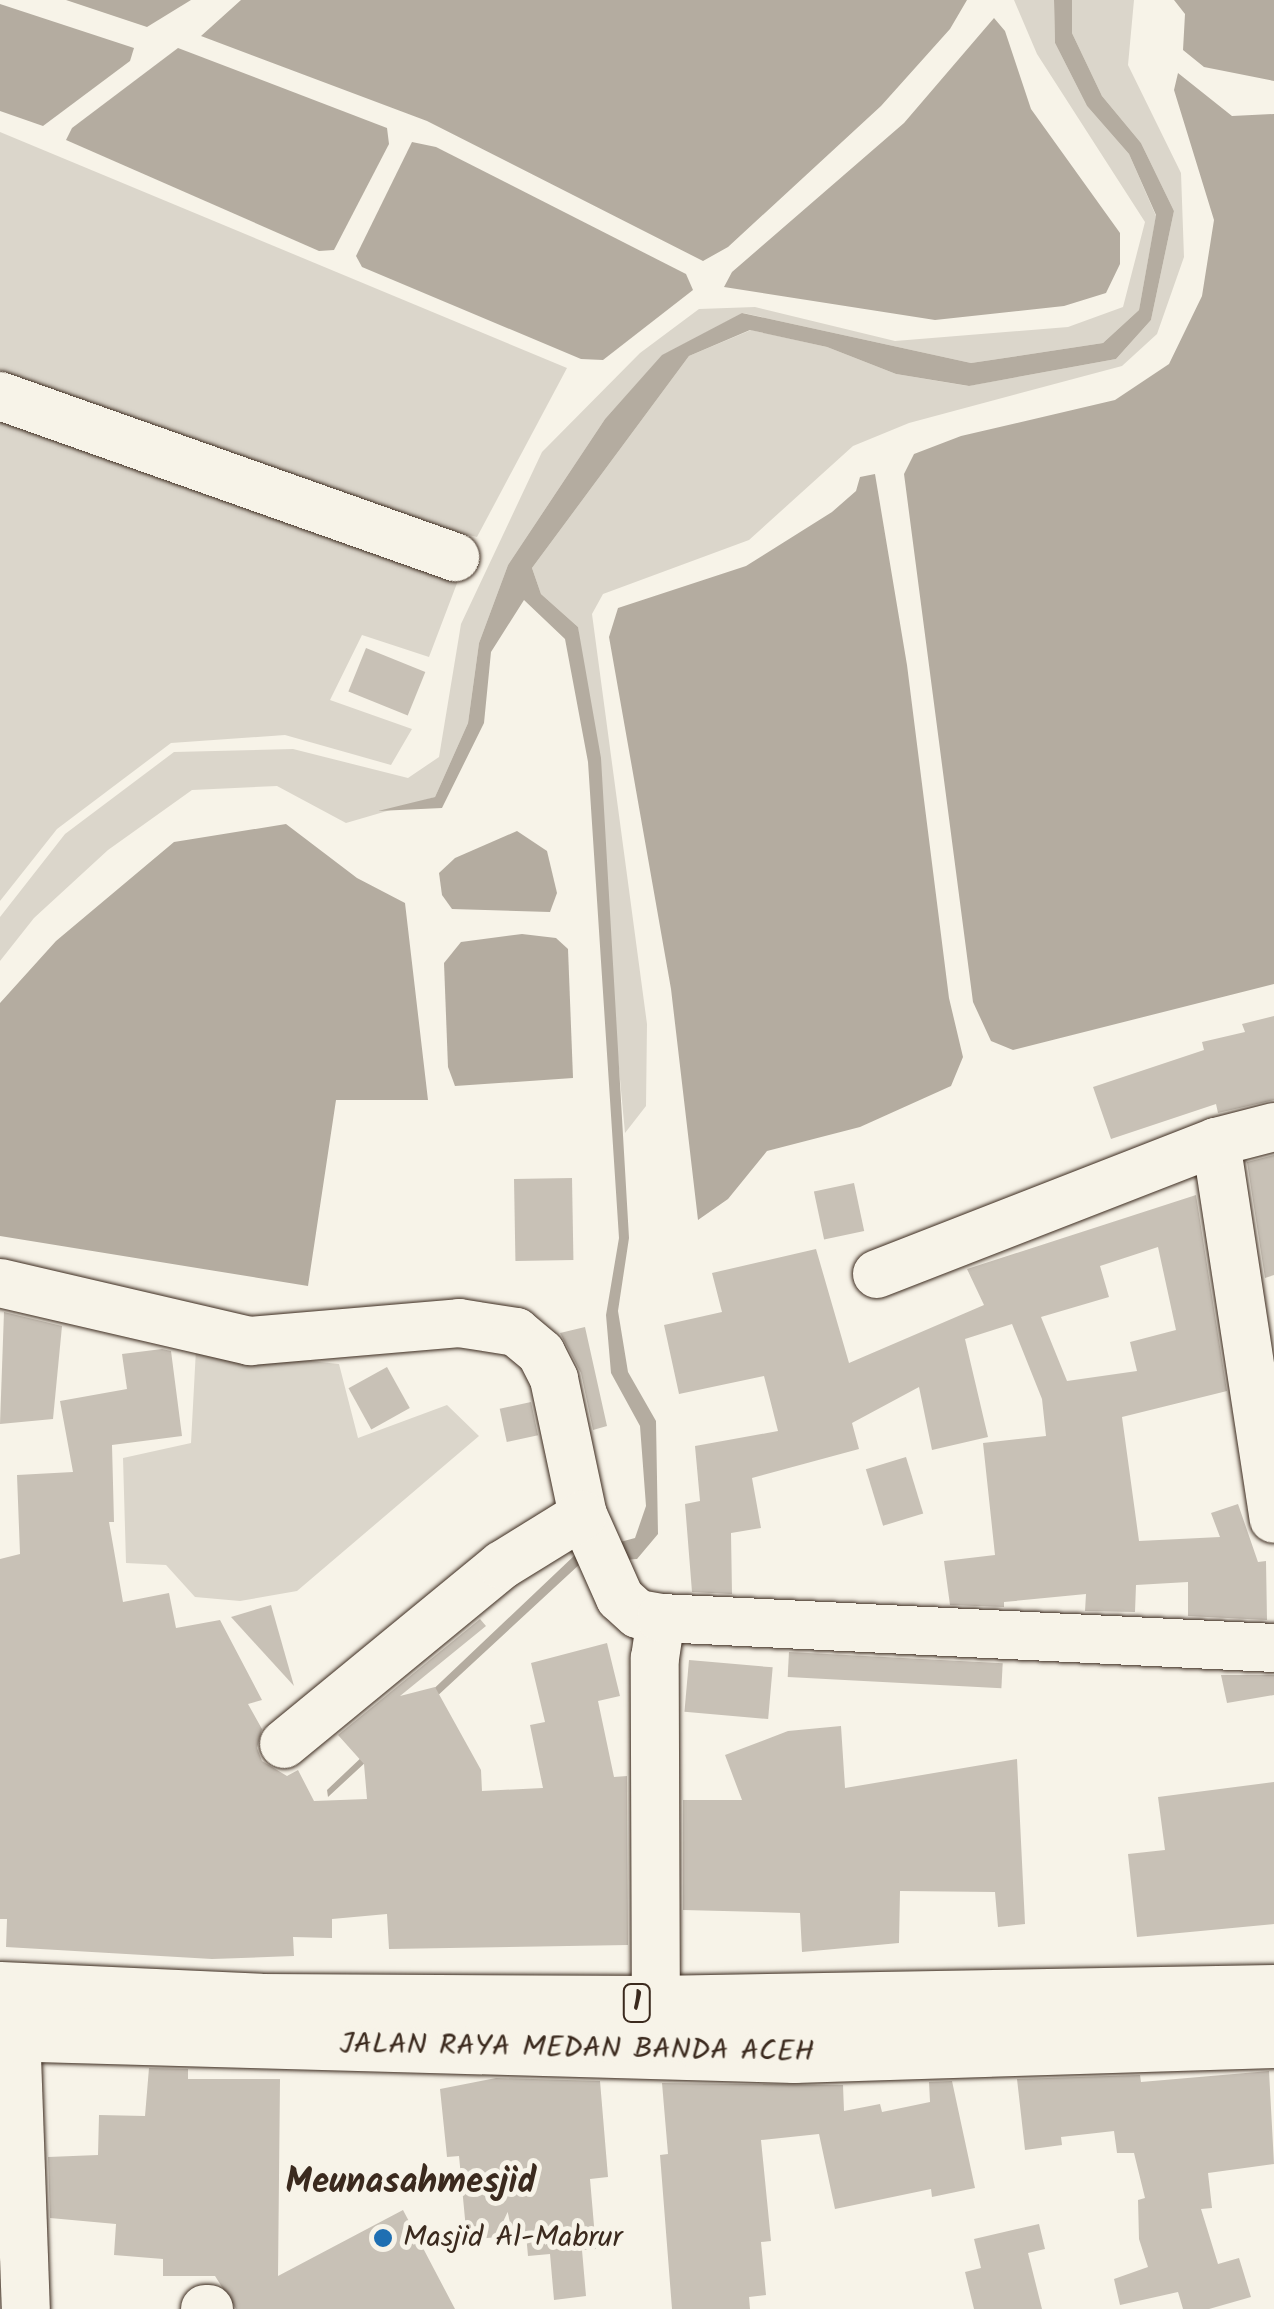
<!DOCTYPE html>
<style>
body{margin:0}
#map{position:relative;width:1274px;height:2309px;overflow:hidden;background:#f7f3e8;font-family:Kalam,sans-serif}
div>[style]{position:absolute}
[style*='--x']{left:calc(var(--x)*1px);top:calc(var(--y)*1px);width:calc(var(--w)*1px);rotate:calc(var(--a)*1deg)}
.green>*{inset:0;background:#dbd6cb}
.water>*{inset:0;background:#b4aca0}
.building>*{inset:0;background:#c8c1b6;transform-origin:0 0}
.roads{filter:drop-shadow(0 0 2px #3b2a1e) drop-shadow(0 0 2px #3b2a1e)}
.minor>*{height:48px;margin:-24px;padding:0 24px;transform-origin:24px;border-radius:24px;background:#f7f3e8}
.highway>*{height:55px;margin:-27.5px;padding:0 27.5px;transform-origin:27.5px;border-radius:27.5px;background:#f7f3e8}
.dots>*{width:28px;height:28px;translate:-50% -50%;box-sizing:border-box;border:5px solid #f7f3e8;border-radius:50%}
span{translate:-50% -50%;white-space:nowrap;text-align:center;line-height:1.15;-webkit-text-stroke:10px #f7f3e8;paint-order:stroke}
.shield-label span{padding:2px 8px;background:#f7f3e8;border:2px solid;border-radius:8px;-webkit-text-stroke-width:0}
.shield-label{font-size:28px;color:#3b2a1e;font-weight:700}
.street-label{font-size:30px;color:#3b2a1e}
.poi-label{font-size:30px;color:#3b2a1e}
.left{translate:0 -50%;text-align:left}
.quarter-label{font-size:35px;color:#3b2a1e;font-weight:700}
</style>
<div id="map">
<div class="green">
<div style="clip-path:polygon(1014px 0,1054px 0,1055px 43px,1087px 106px,1129px 154px,1156px 216px,1139px 310px,1103px 343px,971px 363px,743px 313px,663px 355px,605px 419px,508px 565px,479px 643px,468px 723px,435px 797px,346px 823px,277px 786px,192px 790px,108px 850px,34px 918px,0 961px,0 917px,65px 834px,174px 752px,293px 749px,408px 778px,439px 757px,461px 624px,542px 452px,640px 353px,699px 309px,755px 307px,895px 341px,1068px 327px,1123px 307px,1145px 222px,1037px 54px)"></div>
<div style="clip-path:polygon(1072px 0,1134px 0,1128px 65px,1181px 173px,1184px 257px,1157px 334px,1122px 366px,909px 423px,853px 446px,749px 540px,603px 594px,592px 614px,647px 1024px,646px 1106px,625px 1133px,578px 627px,541px 594px,532px 568px,689px 356px,751px 330px,827px 347px,896px 374px,968px 386px,1116px 359px,1151px 320px,1174px 211px,1141px 143px,1102px 96px,1072px 33px)"></div>
<div style="clip-path:polygon(0 132px,567px 368px,477px 537px,408px 520px,0 370px)"></div>
<div style="clip-path:polygon(0 412px,459px 578px,429px 657px,362px 635px,330px 700px,412px 729px,391px 765px,285px 735px,171px 743px,57px 829px,0 901px)"></div>
<div style="clip-path:polygon(196px 1349px,339px 1364px,358px 1438px,447px 1405px,479px 1436px,297px 1591px,240px 1601px,195px 1597px,166px 1565px,126px 1563px,123px 1458px,191px 1443px)"></div>
</div>
<div class="water">
<div style="clip-path:polygon(66px 0,191px 0,147px 27px)"></div>
<div style="clip-path:polygon(241px 0,967px 0,950px 29px,881px 106px,728px 247px,703px 261px,427px 121px,201px 36px)"></div>
<div style="clip-path:polygon(1054px 0,1072px 0,1072px 33px,1102px 96px,1141px 143px,1174px 211px,1151px 320px,1116px 359px,969px 386px,896px 374px,827px 347px,750px 330px,689px 356px,532px 568px,541px 594px,578px 627px,601px 758px,629px 1238px,618px 1311px,628px 1372px,656px 1421px,658px 1534px,637px 1559px,581px 1563px,328px 1797px,327px 1790px,576px 1554px,635px 1538px,646px 1506px,640px 1426px,611px 1373px,606px 1315px,619px 1238px,588px 762px,565px 639px,524px 600px,491px 652px,484px 723px,442px 808px,378px 811px,435px 797px,468px 723px,479px 643px,508px 565px,605px 419px,662px 355px,742px 313px,971px 363px,1103px 343px,1139px 310px,1156px 215px,1129px 154px,1087px 106px,1055px 43px)"></div>
<div style="clip-path:polygon(1174px 0,1274px 0,1274px 81px,1204px 67px,1183px 50px,1185px 14px)"></div>
<div style="clip-path:polygon(0 4px,134px 48px,130px 61px,43px 126px,0 111px)"></div>
<div style="clip-path:polygon(994px 18px,1005px 31px,1031px 109px,1120px 233px,1120px 264px,1106px 293px,1064px 306px,935px 320px,724px 287px,732px 272px,904px 123px)"></div>
<div style="clip-path:polygon(178px 48px,387px 128px,389px 144px,334px 250px,319px 251px,66px 140px,72px 128px)"></div>
<div style="clip-path:polygon(1178px 73px,1232px 116px,1274px 114px,1274px 984px,1013px 1050px,991px 1041px,973px 1002px,904px 474px,914px 454px,961px 436px,1115px 400px,1169px 364px,1202px 296px,1214px 220px,1174px 90px)"></div>
<div style="clip-path:polygon(412px 142px,436px 147px,686px 274px,693px 290px,603px 360px,581px 359px,362px 267px,356px 256px)"></div>
<div style="clip-path:polygon(875px 474px,907px 665px,949px 998px,963px 1057px,951px 1086px,860px 1127px,767px 1151px,728px 1199px,698px 1220px,671px 989px,609px 637px,618px 608px,746px 566px,832px 512px,856px 491px,860px 477px)"></div>
<div style="clip-path:polygon(286px 824px,357px 878px,405px 903px,428px 1100px,336px 1100px,308px 1286px,0 1236px,0 1003px,56px 941px,174px 842px)"></div>
<div style="clip-path:polygon(517px 831px,547px 851px,557px 893px,550px 912px,452px 909px,442px 895px,439px 873px,455px 858px)"></div>
<div style="clip-path:polygon(522px 934px,556px 938px,568px 949px,573px 1078px,455px 1086px,448px 1067px,444px 963px,461px 942px)"></div>
</div>
<div class="building">
<div style="left:366px;top:648px;width:64px;height:47px;rotate:22deg"></div>
<div style="clip-path:polygon(1274px 1016px,1274px 1100px,1218px 1113px,1216px 1104px,1111px 1139px,1093px 1087px,1204px 1050px,1202px 1042px,1245px 1032px,1242px 1024px)"></div>
<div style="clip-path:polygon(1274px 1155px,1274px 1275px,1265px 1278px,1247px 1162px)"></div>
<div style="left:572px;top:1178px;width:82px;height:58px;rotate:89deg"></div>
<div style="left:854px;top:1183px;width:49px;height:41px;rotate:78deg"></div>
<div style="clip-path:polygon(evenodd,1196px 1195px,1227px 1391px,1122px 1417px,1139px 1541px,1220px 1537px,1211px 1513px,1238px 1504px,1258px 1562px,1266px 1561px,1267px 1620px,1188px 1616px,1188px 1582px,1136px 1585px,1135px 1612px,1085px 1611px,1086px 1594px,1004px 1602px,1004px 1607px,950px 1605px,944px 1561px,995px 1555px,983px 1443px,1046px 1436px,1042px 1399px,1012px 1324px,965px 1339px,988px 1437px,932px 1450px,919px 1387px,852px 1423px,859px 1449px,752px 1478px,761px 1528px,731px 1533px,732px 1594px,692px 1592px,685px 1504px,700px 1501px,695px 1446px,778px 1431px,764px 1376px,679px 1394px,664px 1325px,722px 1312px,712px 1273px,816px 1249px,849px 1363px,984px 1305px,967px 1269px,1196px 1195px,1158px 1247px,1176px 1330px,1130px 1342px,1137px 1371px,1067px 1381px,1041px 1317px,1109px 1297px,1100px 1266px,1158px 1247px)"></div>
<div style="clip-path:polygon(4px 1312px,62px 1326px,53px 1419px,0 1424px)"></div>
<div style="clip-path:polygon(585px 1327px,607px 1426px,593px 1430px,581px 1373px,560px 1333px)"></div>
<div style="clip-path:polygon(162px 1349px,171px 1351px,182px 1436px,112px 1445px,114px 1522px,109px 1522px,123px 1602px,169px 1593px,176px 1628px,220px 1620px,262px 1700px,248px 1704px,262px 1729px,257px 1748px,262px 1761px,287px 1776px,298px 1770px,314px 1801px,367px 1799px,364px 1764px,338px 1735px,480px 1619px,486px 1626px,400px 1696px,435px 1687px,481px 1770px,482px 1791px,543px 1788px,530px 1725px,545px 1722px,531px 1663px,607px 1643px,620px 1696px,598px 1701px,614px 1777px,627px 1776px,628px 1945px,389px 1949px,387px 1914px,332px 1919px,332px 1938px,293px 1937px,294px 1956px,212px 1959px,6px 1947px,7px 1919px,0 1919px,0 1559px,20px 1554px,17px 1475px,73px 1472px,60px 1401px,127px 1389px,122px 1354px)"></div>
<div style="left:387px;top:1367px;width:47px;height:44px;rotate:61deg"></div>
<div style="left:531px;top:1402px;width:34px;height:32px;rotate:78deg"></div>
<div style="left:906px;top:1457px;width:59px;height:42px;rotate:73deg"></div>
<div style="clip-path:polygon(271px 1605px,294px 1686px,231px 1617px)"></div>
<div style="left:789px;top:1652px;width:214px;height:25px;rotate:3deg"></div>
<div style="left:689px;top:1660px;width:84px;height:52px;rotate:5deg"></div>
<div style="clip-path:polygon(1221px 1675px,1274px 1675px,1274px 1695px,1227px 1703px)"></div>
<div style="clip-path:polygon(841px 1726px,845px 1788px,1017px 1759px,1025px 1924px,998px 1927px,995px 1892px,900px 1891px,899px 1943px,802px 1952px,800px 1913px,683px 1910px,683px 1800px,742px 1800px,725px 1755px,788px 1731px)"></div>
<div style="clip-path:polygon(1274px 1782px,1274px 1924px,1137px 1937px,1128px 1854px,1165px 1850px,1158px 1797px)"></div>
<div style="clip-path:polygon(149px 2068px,188px 2069px,188px 2079px,280px 2079px,278px 2276px,403px 2210px,455px 2309px,236px 2309px,215px 2276px,163px 2276px,163px 2259px,114px 2255px,116px 2224px,50px 2218px,48px 2157px,98px 2155px,99px 2115px,145px 2116px)"></div>
<div style="clip-path:polygon(1269px 2071px,1274px 2164px,1208px 2173px,1212px 2208px,1201px 2209px,1218px 2264px,1239px 2258px,1251px 2297px,1209px 2309px,1183px 2309px,1178px 2292px,1120px 2305px,1114px 2279px,1148px 2267px,1139px 2239px,1138px 2200px,1145px 2198px,1134px 2153px,1117px 2153px,1114px 2131px,1061px 2137px,1062px 2145px,1025px 2150px,1017px 2079px,1140px 2075px,1141px 2082px)"></div>
<div style="clip-path:polygon(496px 2078px,600px 2081px,608px 2177px,590px 2179px,596px 2249px,582px 2250px,586px 2296px,554px 2300px,550px 2254px,528px 2256px,526px 2234px,467px 2240px,459px 2156px,447px 2157px,440px 2089px)"></div>
<div style="clip-path:polygon(952px 2081px,975px 2188px,932px 2197px,931px 2189px,835px 2209px,819px 2134px,761px 2140px,771px 2241px,761px 2242px,766px 2295px,749px 2297px,750px 2309px,672px 2309px,660px 2155px,668px 2154px,662px 2083px,843px 2085px,844px 2111px,880px 2104px,882px 2112px,930px 2102px,929px 2082px)"></div>
<div style="clip-path:polygon(1039px 2224px,1045px 2249px,1028px 2253px,1042px 2309px,974px 2309px,965px 2272px,981px 2268px,974px 2239px)"></div>
</div>
<div class="roads">
<div class="minor">
<div style="--x:0;--y:396;--w:483;--a:19.5"></div>
<div style="--x:1216;--y:1142;--w:381;--a:81.3"></div>
<div style="--x:877;--y:1274;--w:364;--a:-21.3"></div>
<div style="--x:1216;--y:1142;--w:60;--a:-14.5"></div>
<div style="--x:0;--y:1283;--w:257;--a:13.1"></div>
<div style="--x:250;--y:1341;--w:210;--a:-4.9"></div>
<div style="--x:459;--y:1323;--w:58;--a:9"></div>
<div style="--x:516;--y:1332;--w:33;--a:40"></div>
<div style="--x:541;--y:1353;--w:29;--a:63"></div>
<div style="--x:554;--y:1379;--w:139;--a:78"></div>
<div style="--x:583;--y:1515;--w:91;--a:66"></div>
<div style="--x:620;--y:1598;--w:24;--a:42"></div>
<div style="--x:638;--y:1614;--w:23;--a:10"></div>
<div style="--x:284;--y:1744;--w:282;--a:-39.4"></div>
<div style="--x:502;--y:1565;--w:95;--a:-31.7"></div>
<div style="--x:15;--y:1999;--w:310;--a:88"></div>
<div style="--x:656;--y:2039;--w:381;--a:-90.2"></div>
<div style="--x:655;--y:1658;--w:40;--a:-81.5"></div>
<div style="--x:661;--y:1618;--w:614;--a:2.8"></div>
<div style="--x:205;--y:2309;--w:4;--a:0"></div>
</div>
<div class="highway">
<div style="--x:0;--y:1989;--w:260;--a:2.6"></div>
<div style="--x:260;--y:2001;--w:394;--a:0.3"></div>
<div style="--x:654;--y:2003;--w:620;--a:-1.02"></div>
<div style="--x:0;--y:2033;--w:794;--a:1.59"></div>
<div style="--x:794;--y:2055;--w:480;--a:-1.8"></div>
</div>
</div>
<div class="dots">
<div style="left:383px;top:2238px;background:#1f6fb2"></div>
</div>
<div class="shield-label">
<span style="left:637px;top:2003px">1</span>
</div>
<div class="street-label">
<span style="left:577px;top:2049px;rotate:1deg">JALAN RAYA MEDAN BANDA ACEH</span>
</div>
<div class="poi-label">
<span class="left" style="left:403px;top:2238px">Masjid Al-Mabrur</span>
</div>
<div class="quarter-label">
<span style="left:411px;top:2183px">Meunasahmesjid</span>
</div>
</div>
